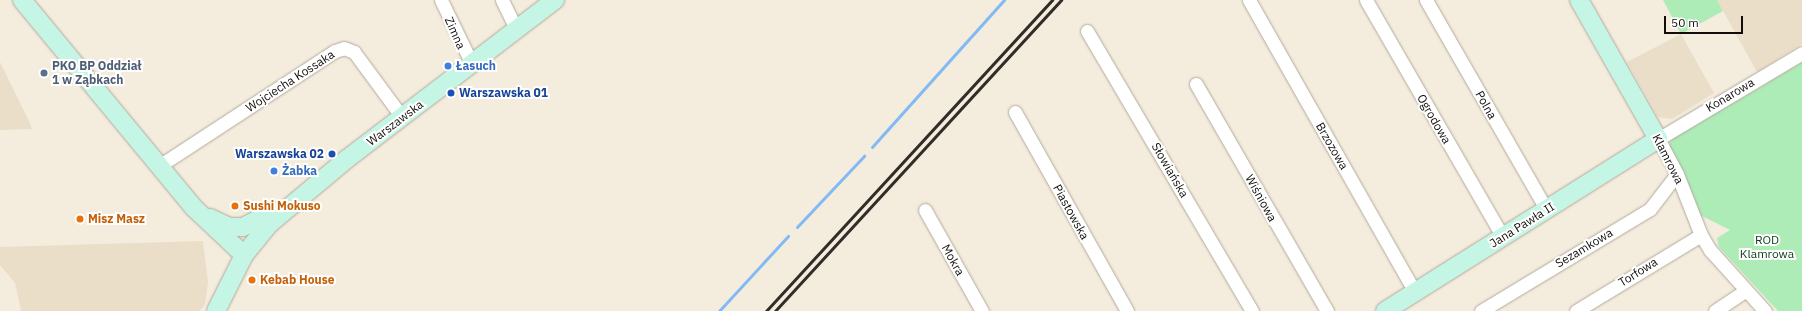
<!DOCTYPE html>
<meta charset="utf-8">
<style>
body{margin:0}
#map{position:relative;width:1802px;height:311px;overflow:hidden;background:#f4ecdd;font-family:"IBM Plex Sans",sans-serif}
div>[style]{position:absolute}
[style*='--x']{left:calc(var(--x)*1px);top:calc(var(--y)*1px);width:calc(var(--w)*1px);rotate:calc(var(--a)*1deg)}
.built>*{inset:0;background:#eadec9}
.green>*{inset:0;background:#adebb7}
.stream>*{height:3px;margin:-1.5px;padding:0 1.5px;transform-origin:1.5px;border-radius:1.5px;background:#81baf4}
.roads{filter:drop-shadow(0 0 1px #b2aa9c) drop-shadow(0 0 1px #b2aa9c)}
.street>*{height:13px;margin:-6.5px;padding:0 6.5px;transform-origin:6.5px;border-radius:6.5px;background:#fff}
.secondary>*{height:18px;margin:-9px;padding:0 9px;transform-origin:9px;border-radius:9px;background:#c5f5e5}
.rail>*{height:3px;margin:-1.5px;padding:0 1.5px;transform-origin:1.5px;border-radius:1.5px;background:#312e28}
.dots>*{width:11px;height:11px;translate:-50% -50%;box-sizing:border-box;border:2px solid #fff;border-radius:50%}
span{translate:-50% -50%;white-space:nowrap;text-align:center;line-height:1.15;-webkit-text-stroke:4px #fff;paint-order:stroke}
.street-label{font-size:12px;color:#110e0a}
.service-label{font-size:12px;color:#4e5e75;font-weight:700}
.left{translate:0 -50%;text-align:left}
.shop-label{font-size:12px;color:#366cbe;font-weight:700}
.transit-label{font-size:12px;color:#164399;font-weight:700}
.right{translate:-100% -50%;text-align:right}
.food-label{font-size:12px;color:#c56008;font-weight:700}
.park-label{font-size:12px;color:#093b18}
.scale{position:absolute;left:1664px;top:16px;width:79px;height:18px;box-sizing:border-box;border:2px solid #110e0a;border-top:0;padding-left:5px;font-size:12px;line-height:14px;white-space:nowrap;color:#110e0a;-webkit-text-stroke:3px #fff;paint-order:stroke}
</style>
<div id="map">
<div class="built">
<div style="clip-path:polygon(1717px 0,1802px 0,1802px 44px,1757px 72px)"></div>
<div style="clip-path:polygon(1681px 34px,1714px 93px,1672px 119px,1658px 117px,1627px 62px)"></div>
<div style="clip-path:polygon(0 62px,30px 123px,32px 129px,0 130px)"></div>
<div style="clip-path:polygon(203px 241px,208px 282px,205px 304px,200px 311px,21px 311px,15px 283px,0 265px,0 247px)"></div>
</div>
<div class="green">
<div style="clip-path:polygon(1663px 0,1717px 0,1723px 11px,1681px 34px)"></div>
<div style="clip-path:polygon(1802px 62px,1802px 311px,1778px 311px,1719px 247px,1717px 238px,1730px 230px,1700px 215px,1681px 167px,1669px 146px,1673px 134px,1744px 97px)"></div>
</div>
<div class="stream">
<div style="--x:872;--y:147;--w:198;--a:-48.1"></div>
<div style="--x:797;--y:227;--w:98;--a:-46.7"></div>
<div style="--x:719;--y:311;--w:102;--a:-47.4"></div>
</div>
<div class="roads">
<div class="street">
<div style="--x:441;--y:0;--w:71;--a:64.2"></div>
<div style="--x:502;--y:0;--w:34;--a:64"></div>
<div style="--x:1249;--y:0;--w:336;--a:60.4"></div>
<div style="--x:1366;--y:0;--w:274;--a:60"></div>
<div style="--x:1426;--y:0;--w:241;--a:60.1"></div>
<div style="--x:1087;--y:31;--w:325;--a:59.5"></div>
<div style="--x:1196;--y:84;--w:262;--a:60"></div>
<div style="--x:1015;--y:112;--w:228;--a:60.6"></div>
<div style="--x:159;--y:166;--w:210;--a:-33.2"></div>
<div style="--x:335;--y:51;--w:9;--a:-18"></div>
<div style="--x:344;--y:48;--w:11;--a:22"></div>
<div style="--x:354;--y:52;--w:81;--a:53.6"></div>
<div style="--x:925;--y:210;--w:116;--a:60.6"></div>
<div style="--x:1481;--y:311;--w:197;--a:-31.1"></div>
<div style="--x:1650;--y:209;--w:44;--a:-52.4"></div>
<div style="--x:1576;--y:311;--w:146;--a:-31.3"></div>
<div style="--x:1715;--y:311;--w:37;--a:-34"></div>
<div style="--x:1765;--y:311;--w:82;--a:-132"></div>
<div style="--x:1710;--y:250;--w:17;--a:-121"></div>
<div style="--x:1701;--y:235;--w:66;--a:-111.5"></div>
<div style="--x:1677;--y:174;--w:40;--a:-118"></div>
<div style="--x:1658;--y:139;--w:168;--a:-30.8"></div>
</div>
<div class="secondary">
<div style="--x:22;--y:0;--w:268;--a:50.4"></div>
<div style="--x:193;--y:207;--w:70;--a:43.3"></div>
<div style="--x:210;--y:218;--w:21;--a:25"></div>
<div style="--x:229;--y:227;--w:14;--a:0"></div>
<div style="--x:243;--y:227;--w:34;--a:-27"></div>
<div style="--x:216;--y:311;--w:63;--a:-63.4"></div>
<div style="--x:244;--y:255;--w:38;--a:-51"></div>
<div style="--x:268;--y:225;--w:103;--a:-39.9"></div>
<div style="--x:347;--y:159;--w:262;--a:-37.4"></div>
<div style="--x:1385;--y:311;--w:323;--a:-32.2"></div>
<div style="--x:1658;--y:139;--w:160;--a:-119.6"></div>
</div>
</div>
<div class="rail">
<div style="--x:766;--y:311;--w:423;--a:-47.4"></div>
<div style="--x:775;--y:311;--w:423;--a:-47.4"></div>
</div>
<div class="dots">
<div style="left:448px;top:66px;background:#3f7fe0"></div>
<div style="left:44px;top:73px;background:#5c6f8a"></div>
<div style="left:451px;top:93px;background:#1a4fb4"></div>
<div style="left:332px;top:154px;background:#1a4fb4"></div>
<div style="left:274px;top:171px;background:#3f7fe0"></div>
<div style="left:235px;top:206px;background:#e8710a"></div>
<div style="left:80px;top:219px;background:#e8710a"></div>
<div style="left:252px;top:280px;background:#e8710a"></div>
</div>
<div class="street-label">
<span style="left:455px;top:33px;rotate:66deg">Zimna</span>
<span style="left:290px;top:81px;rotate:-33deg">Wojciecha Kossaka</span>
<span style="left:1730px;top:95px;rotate:-31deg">Konarowa</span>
<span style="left:1486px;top:105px;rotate:61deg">Polna</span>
<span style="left:1434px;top:119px;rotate:60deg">Ogrodowa</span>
<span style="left:395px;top:123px;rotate:-37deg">Warszawska</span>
<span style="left:1332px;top:146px;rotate:60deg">Brzozowa</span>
<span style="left:1668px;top:159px;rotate:63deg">Klamrowa</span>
<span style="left:1170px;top:170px;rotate:60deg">Słowiańska</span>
<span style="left:1261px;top:198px;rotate:61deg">Wiśniowa</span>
<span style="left:1071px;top:212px;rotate:61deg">Piastowska</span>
<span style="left:1522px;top:225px;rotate:-32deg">Jana Pawła II</span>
<span style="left:1584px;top:248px;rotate:-31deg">Sezamkowa</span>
<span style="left:953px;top:260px;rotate:61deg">Mokra</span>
<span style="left:1638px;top:272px;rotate:-32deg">Torfowa</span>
</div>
<div class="service-label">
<span class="left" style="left:52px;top:73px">PKO BP Oddział<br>1 w Ząbkach</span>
</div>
<div class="shop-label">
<span class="left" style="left:456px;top:66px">Łasuch</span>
<span class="left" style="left:282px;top:171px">Żabka</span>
</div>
<div class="transit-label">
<span class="left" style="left:459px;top:93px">Warszawska 01</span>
<span class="right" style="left:324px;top:154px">Warszawska 02</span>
</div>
<div class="food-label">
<span class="left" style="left:243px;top:206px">Sushi Mokuso</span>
<span class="left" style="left:88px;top:219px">Misz Masz</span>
<span class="left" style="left:260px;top:280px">Kebab House</span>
</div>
<div class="park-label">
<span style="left:1767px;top:247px">ROD<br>Klamrowa</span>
</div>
<div class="scale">50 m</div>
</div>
